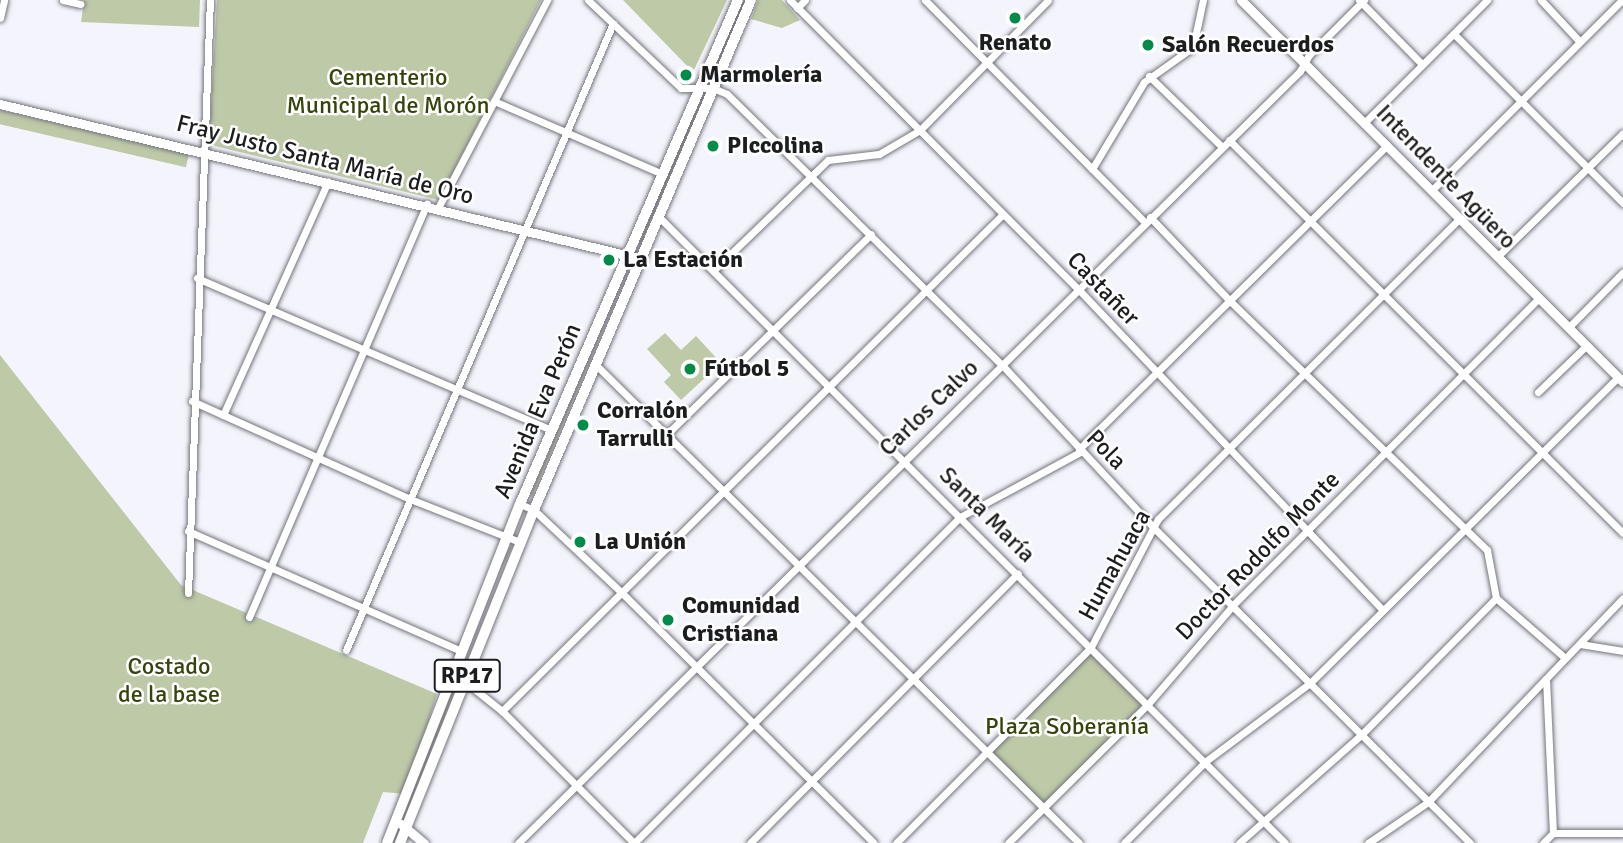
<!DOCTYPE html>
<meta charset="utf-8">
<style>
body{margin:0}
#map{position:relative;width:1623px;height:843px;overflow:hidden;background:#f4f4fc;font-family:Signika,sans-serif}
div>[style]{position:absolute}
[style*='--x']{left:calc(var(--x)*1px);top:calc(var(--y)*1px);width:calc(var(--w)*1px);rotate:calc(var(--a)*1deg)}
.green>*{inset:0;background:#bec9a8;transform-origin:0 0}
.roads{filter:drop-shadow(0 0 2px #74757c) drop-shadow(0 0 2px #74757c)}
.minor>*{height:7px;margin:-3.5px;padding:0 3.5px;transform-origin:3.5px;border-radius:3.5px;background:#fff}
.tertiary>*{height:9px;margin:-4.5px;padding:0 4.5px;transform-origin:4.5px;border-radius:4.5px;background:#fff}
.primary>*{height:10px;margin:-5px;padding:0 5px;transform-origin:5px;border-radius:5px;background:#fff}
.dots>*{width:19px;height:19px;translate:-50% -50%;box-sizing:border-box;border:4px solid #fff;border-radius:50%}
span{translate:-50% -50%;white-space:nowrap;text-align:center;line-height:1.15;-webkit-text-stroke:5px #fff;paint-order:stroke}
.shield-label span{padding:2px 5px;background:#fff;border:2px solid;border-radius:5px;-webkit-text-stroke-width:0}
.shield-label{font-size:23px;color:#1c1d1f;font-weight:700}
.poi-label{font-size:24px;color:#1c1d1f;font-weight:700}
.left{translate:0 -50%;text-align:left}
.park-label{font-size:24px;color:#36440b}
.street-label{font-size:24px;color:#1c1d1f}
</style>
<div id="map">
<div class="green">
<div style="clip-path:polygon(84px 0,200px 0,199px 27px,81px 22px)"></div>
<div style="clip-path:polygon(217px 0,541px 0,439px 200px,215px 146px,209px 139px)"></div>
<div style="clip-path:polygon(623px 0,727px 0,693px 72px)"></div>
<div style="clip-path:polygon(758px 0,782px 0,800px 20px,782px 28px,751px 19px)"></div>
<div style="left:0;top:110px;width:194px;height:14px;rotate:13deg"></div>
<div style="clip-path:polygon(695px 111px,697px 113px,640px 245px,638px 244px)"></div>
<div style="clip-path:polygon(631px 262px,532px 496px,530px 495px,598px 337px)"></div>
<div style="clip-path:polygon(665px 333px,681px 350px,696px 336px,721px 363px,681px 400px,664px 382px,671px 375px,647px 349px)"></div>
<div style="clip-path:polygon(0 355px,181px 585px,437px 694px,406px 794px,383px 792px,363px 843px,0 843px)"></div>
<div style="left:510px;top:547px;width:2px;height:126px;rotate:27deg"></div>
<div style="left:1091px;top:647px;width:81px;height:148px;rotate:45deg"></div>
<div style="clip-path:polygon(454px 688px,454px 690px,407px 811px,451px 689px)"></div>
</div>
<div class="roads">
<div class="minor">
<div style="--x:63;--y:0;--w:18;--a:13"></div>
<div style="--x:588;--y:0;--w:128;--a:43.4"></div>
<div style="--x:681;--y:88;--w:32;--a:0"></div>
<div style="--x:713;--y:88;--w:15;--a:23"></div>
<div style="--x:727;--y:94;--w:386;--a:44.6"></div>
<div style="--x:1002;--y:365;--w:221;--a:47"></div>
<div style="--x:1153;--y:527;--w:448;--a:44.9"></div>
<div style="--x:790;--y:0;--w:409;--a:45.1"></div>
<div style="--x:1079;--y:290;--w:441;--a:46.5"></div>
<div style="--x:925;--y:0;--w:313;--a:45.3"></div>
<div style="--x:1359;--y:0;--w:90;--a:45.5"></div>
<div style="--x:1541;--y:0;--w:57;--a:47.1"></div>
<div style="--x:797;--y:8;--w:11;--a:-45"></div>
<div style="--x:0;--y:18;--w:18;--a:-77"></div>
<div style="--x:1454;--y:34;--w:239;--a:45"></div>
<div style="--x:1149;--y:76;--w:102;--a:44.2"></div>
<div style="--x:494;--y:101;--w:184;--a:23.4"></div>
<div style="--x:1365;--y:122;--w:173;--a:-45"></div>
<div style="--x:1229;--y:140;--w:556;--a:44.93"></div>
<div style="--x:1092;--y:169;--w:101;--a:-59.1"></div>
<div style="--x:1144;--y:82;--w:60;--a:-35.5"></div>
<div style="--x:1193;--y:47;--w:48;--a:-78"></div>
<div style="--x:1432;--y:190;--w:269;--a:-45"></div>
<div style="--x:439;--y:206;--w:233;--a:-62.3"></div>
<div style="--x:659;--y:217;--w:885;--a:45"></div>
<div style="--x:1150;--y:217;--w:116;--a:46.4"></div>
<div style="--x:1230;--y:301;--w:358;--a:44.1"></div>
<div style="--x:1487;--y:550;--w:49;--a:79.4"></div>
<div style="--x:1496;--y:598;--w:91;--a:41"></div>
<div style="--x:1498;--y:256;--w:175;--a:-44.5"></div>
<div style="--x:715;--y:269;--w:157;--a:-44"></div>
<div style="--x:828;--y:160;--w:51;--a:-6.7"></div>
<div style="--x:879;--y:154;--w:48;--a:-30.3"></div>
<div style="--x:920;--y:130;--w:182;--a:-45.4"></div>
<div style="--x:197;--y:278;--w:385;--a:23.2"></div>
<div style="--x:1568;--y:328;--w:78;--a:-45.5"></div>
<div style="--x:595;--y:364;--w:681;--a:44.7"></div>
<div style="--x:1538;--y:392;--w:66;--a:-43.8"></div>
<div style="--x:192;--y:401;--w:239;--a:24.2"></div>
<div style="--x:410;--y:499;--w:118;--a:21.4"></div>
<div style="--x:223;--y:415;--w:256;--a:-65.8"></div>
<div style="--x:668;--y:433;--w:284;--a:-44.4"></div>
<div style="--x:1079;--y:449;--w:433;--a:-44.6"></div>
<div style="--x:520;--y:504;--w:15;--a:23"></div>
<div style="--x:534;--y:510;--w:120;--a:43.3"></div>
<div style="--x:621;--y:592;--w:356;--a:44.8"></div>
<div style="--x:188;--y:531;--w:299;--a:23.7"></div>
<div style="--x:188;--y:593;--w:593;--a:-87.88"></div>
<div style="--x:249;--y:617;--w:450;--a:-66.7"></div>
<div style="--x:1580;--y:644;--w:44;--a:9.2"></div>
<div style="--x:346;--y:650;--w:681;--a:-66.93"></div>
<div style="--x:453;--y:672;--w:63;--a:38.5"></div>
<div style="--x:502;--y:711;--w:187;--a:45"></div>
<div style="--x:1546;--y:679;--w:154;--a:87.4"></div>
<div style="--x:502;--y:711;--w:704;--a:-44.77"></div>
<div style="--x:1553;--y:833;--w:70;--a:0"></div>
<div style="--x:518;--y:843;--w:1099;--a:-44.63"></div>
<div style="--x:1300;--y:71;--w:18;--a:-61"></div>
<div style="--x:1309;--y:55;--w:78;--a:-45"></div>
<div style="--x:634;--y:843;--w:461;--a:-45"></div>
<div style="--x:960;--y:517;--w:139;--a:-28.4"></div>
<div style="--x:750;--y:843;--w:380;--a:-45.2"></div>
<div style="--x:896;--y:843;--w:276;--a:-45.1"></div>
<div style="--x:1091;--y:647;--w:144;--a:-62.4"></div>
<div style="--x:1158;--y:519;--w:426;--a:-44.9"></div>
<div style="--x:1008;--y:843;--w:197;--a:-44.8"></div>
<div style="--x:1148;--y:704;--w:132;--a:-49.3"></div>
<div style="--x:1234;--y:604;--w:431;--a:-45.1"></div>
<div style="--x:1124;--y:843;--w:116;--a:-45"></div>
<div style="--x:1206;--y:761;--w:130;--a:-36.9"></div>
<div style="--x:1310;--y:683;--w:434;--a:-44.8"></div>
<div style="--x:1239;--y:843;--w:163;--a:-41.5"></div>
<div style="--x:1361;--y:735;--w:192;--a:-45.4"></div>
<div style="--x:1368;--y:843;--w:73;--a:-34.3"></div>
<div style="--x:1428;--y:802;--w:282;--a:-46.3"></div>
<div style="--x:1543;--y:843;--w:14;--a:-45"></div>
</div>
<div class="tertiary">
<div style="--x:1241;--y:0;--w:540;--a:45"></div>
<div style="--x:0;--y:104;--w:652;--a:13.57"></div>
<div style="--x:401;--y:824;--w:30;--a:40"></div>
</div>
<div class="primary">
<div style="--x:387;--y:843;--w:364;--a:-68.6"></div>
<div style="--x:520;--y:504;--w:549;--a:-66.61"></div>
<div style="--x:400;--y:843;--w:359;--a:-68.1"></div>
<div style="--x:534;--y:510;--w:554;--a:-66.95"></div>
</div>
</div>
<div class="dots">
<div style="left:1015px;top:18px;background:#008b48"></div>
<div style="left:1148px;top:45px;background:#008b48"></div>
<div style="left:686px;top:75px;background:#008b48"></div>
<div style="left:713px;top:146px;background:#008b48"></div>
<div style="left:609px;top:260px;background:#008b48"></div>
<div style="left:690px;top:369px;background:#008b48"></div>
<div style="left:583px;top:425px;background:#008b48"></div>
<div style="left:580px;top:542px;background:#008b48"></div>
<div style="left:668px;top:620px;background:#008b48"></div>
</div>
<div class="shield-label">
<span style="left:467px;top:676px">RP17</span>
</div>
<div class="poi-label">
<span style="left:1015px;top:43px">Renato</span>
<span class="left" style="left:1162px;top:45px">Salón Recuerdos</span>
<span class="left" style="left:700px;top:75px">Marmolería</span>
<span class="left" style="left:727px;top:146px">PIccolina</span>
<span class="left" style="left:623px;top:260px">La Estación</span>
<span class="left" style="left:704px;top:369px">Fútbol 5</span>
<span class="left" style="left:597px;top:425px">Corralón<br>Tarrulli</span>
<span class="left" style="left:594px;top:542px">La Unión</span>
<span class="left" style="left:682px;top:620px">Comunidad<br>Cristiana</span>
</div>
<div class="park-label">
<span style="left:388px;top:92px">Cementerio<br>Municipal de Morón</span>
<span style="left:169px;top:681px">Costado<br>de la base</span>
<span style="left:1067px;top:727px">Plaza Soberanía</span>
</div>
<div class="street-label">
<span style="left:325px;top:160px;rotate:14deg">Fray Justo Santa María de Oro</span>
<span style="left:1446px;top:177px;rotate:46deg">Intendente Agüero</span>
<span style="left:1103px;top:289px;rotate:46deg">Castañer</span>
<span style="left:929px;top:408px;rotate:-44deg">Carlos Calvo</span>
<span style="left:538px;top:411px;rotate:-67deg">Avenida Eva Perón</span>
<span style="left:1106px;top:450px;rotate:46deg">Pola</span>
<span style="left:987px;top:515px;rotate:45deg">Santa María</span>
<span style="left:1258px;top:556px;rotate:-46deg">Doctor Rodolfo Monte</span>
<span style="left:1115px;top:565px;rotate:-61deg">Humahuaca</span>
</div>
</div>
